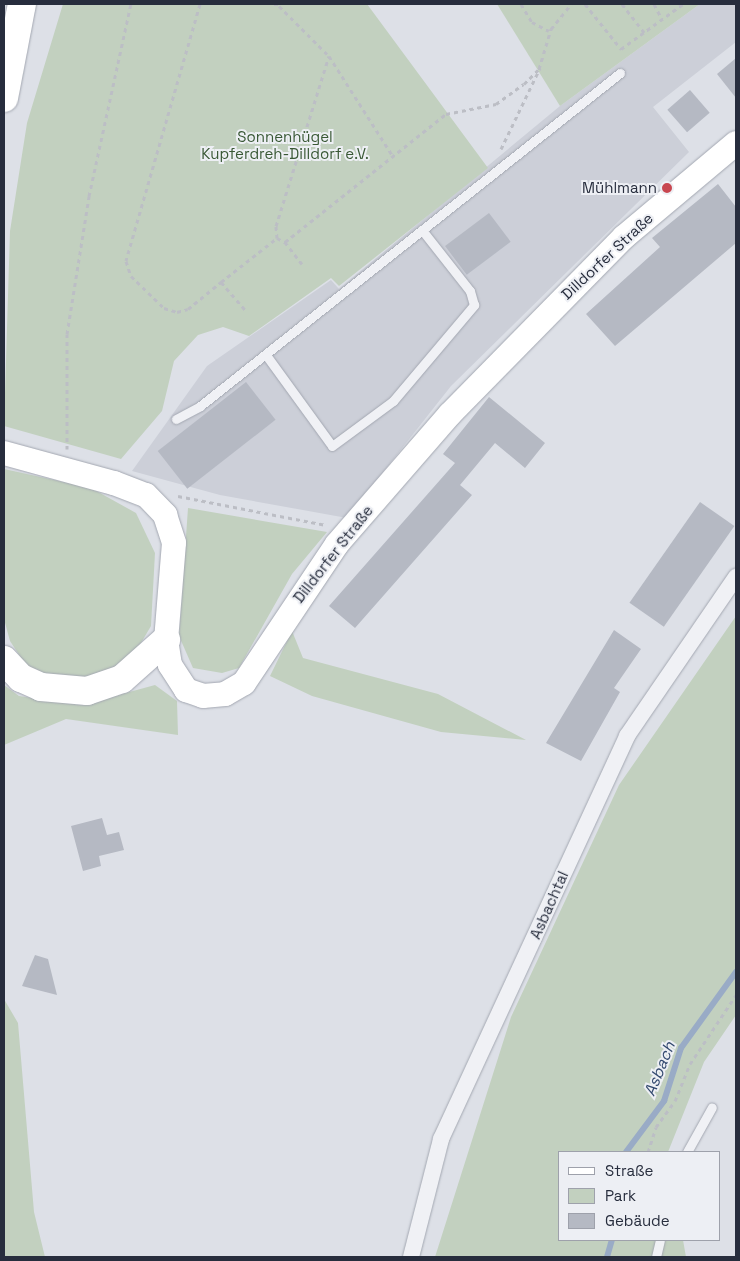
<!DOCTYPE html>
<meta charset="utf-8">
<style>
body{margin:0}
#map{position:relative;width:740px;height:1261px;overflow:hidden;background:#dde0e7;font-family:"Space Grotesk",sans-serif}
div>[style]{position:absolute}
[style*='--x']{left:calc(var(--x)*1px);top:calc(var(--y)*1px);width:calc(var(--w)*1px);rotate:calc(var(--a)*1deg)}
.built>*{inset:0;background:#cccfd8}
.green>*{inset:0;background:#c2d0bf}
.stream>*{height:6px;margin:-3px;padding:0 3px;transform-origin:3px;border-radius:3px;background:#99abc6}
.building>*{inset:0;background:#b5b9c3;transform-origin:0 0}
.path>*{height:3px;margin-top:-1.5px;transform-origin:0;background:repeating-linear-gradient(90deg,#bcbec5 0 4px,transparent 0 8px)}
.roads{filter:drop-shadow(0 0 1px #a3a7b1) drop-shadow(0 0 1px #a3a7b1)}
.service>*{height:9px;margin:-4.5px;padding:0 4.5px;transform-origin:4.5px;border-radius:4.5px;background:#f0f1f5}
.minor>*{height:16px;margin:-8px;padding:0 8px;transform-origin:8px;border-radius:8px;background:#f0f1f5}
.secondary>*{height:24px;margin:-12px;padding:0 12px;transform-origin:12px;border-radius:12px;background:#fff}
.motorway>*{height:28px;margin:-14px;padding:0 14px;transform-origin:14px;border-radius:14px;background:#fff}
.dots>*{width:14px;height:14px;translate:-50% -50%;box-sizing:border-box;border:2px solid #edeff4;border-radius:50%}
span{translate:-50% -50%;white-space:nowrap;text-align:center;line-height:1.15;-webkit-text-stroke:4px #edeff4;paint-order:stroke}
.park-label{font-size:15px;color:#395835}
.poi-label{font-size:15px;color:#272d3d}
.right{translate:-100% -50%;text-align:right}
.street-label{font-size:15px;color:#272d3d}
.water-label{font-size:16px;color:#33496f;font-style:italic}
.frame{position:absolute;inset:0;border:5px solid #272d3d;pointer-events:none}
.legend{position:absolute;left:558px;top:1151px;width:162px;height:90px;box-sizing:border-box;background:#edeff4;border:1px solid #9ea1ab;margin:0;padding:6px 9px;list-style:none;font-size:15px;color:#272d3d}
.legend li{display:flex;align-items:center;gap:10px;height:25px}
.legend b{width:25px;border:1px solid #9ea1ab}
</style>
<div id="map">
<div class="built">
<div style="clip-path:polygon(700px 4px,736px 4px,736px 42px,653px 107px,689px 152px,451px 386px,347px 518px,220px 495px,132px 471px,207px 366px,331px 280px,339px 289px,560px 106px)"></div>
</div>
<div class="green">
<div style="clip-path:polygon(63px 4px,367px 4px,488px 168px,339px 286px,331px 278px,249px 336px,223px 327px,198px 335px,174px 361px,162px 411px,121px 459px,4px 426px,10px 231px,27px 123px)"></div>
<div style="clip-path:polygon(497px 4px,700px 4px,560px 106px)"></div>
<div style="clip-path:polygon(4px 469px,91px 488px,136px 513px,155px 553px,151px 626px,138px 648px,107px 674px,75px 681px,56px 679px,27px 667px,10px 641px,4px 619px)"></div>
<div style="clip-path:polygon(188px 508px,327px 532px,292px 574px,239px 668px,222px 673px,193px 668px,179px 636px)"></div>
<div style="clip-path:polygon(736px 616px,736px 1015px,704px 1062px,668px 1152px,559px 1152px,559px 1240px,683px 1240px,686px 1257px,435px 1257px,511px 1017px,619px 785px)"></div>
<div style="clip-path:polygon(292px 631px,303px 658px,438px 694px,526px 740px,441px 732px,312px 696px,270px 676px)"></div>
<div style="clip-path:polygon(4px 685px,19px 696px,82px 705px,155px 685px,177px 701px,178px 735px,66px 719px,4px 745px)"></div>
<div style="clip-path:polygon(4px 999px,18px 1023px,34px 1212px,45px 1257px,4px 1257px)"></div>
</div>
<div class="stream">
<div style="--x:626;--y:1152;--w:64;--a:-53.3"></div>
<div style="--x:664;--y:1101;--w:56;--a:-72.2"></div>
<div style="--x:681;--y:1048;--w:94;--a:-54.1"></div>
<div style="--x:607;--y:1257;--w:18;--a:-74"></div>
</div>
<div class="building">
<div style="clip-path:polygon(736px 58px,736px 98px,717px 74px)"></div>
<div style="left:690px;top:90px;width:30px;height:30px;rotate:49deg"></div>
<div style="clip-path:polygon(718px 184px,736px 207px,736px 243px,615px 346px,586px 314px,660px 247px,652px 238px)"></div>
<div style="left:489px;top:213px;width:36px;height:55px;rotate:53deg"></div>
<div style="left:246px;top:382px;width:48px;height:112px;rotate:52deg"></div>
<div style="clip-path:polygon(489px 397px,545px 443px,525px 468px,495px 443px,460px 485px,472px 495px,355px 628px,329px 606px,455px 463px,443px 454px)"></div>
<div style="left:700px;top:502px;width:42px;height:123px;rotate:35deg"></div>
<div style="clip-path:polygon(614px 630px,641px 649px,614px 688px,620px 692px,581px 761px,546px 743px)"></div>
<div style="clip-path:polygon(102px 818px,107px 835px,119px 832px,124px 850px,99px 856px,101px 866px,83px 871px,71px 826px)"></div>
<div style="clip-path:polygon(35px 955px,48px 959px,57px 995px,22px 986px)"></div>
</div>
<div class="path">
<div style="--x:200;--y:4;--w:267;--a:106.1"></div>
<div style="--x:126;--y:261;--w:16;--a:72"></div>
<div style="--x:131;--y:276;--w:46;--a:44.1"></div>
<div style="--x:164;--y:308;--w:14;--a:17"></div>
<div style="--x:177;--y:312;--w:11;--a:-15"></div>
<div style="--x:188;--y:309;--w:43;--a:-39.3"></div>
<div style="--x:221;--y:282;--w:38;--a:49"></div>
<div style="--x:274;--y:4;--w:6;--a:0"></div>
<div style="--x:521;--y:4;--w:21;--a:59"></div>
<div style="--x:532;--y:22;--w:19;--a:28"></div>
<div style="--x:585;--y:4;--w:58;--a:51.3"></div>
<div style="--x:621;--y:49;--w:77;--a:-36"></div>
<div style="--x:622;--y:4;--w:36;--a:52"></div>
<div style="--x:654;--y:4;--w:17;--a:62"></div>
<div style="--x:279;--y:6;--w:71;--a:45"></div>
<div style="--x:329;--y:56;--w:117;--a:57.5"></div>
<div style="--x:501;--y:149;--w:90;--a:-64.3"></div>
<div style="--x:277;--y:238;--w:12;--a:-95"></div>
<div style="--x:276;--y:226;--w:178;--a:-72.7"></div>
<div style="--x:302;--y:264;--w:28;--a:-128"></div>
<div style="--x:285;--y:242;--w:206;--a:-38.5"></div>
<div style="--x:446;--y:114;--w:51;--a:-11.3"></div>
<div style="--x:496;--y:104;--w:34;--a:-36"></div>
<div style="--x:524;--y:84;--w:21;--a:-45"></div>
<div style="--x:539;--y:69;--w:42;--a:-73.3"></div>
<div style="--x:551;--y:29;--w:32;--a:-51"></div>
<div style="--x:221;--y:282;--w:71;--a:-38.2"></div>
<div style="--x:277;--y:238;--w:9;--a:27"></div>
<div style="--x:67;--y:449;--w:115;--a:-90"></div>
<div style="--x:67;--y:334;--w:140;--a:-80.9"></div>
<div style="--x:89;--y:196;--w:197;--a:-77.7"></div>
<div style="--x:178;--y:496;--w:151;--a:11.1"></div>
<div style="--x:648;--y:1152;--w:26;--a:-72"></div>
<div style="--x:656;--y:1127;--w:32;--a:-54"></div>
<div style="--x:675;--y:1101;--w:40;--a:-68"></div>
<div style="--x:690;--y:1064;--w:83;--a:-56.3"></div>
</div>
<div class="roads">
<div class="service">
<div style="--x:266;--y:355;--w:112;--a:54"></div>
<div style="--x:332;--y:446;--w:76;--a:-36.4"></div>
<div style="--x:393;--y:401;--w:126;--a:-49.8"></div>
<div style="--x:474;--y:305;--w:15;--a:-106"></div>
<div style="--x:470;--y:291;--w:78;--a:-128.2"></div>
<div style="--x:176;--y:419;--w:27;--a:-28"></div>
<div style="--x:200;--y:406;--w:536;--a:-38.41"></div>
<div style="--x:687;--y:1152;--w:51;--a:-60.9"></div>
<div style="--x:656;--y:1257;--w:17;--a:-77"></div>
</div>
<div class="minor">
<div style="--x:411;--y:1257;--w:122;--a:-75.7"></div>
<div style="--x:441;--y:1139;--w:444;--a:-65.2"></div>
<div style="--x:627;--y:736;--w:193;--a:-55.6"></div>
</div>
<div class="secondary">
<div style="--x:4;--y:453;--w:114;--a:15.3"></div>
<div style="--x:114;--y:483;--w:34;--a:21"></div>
<div style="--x:146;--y:495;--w:28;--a:46"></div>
<div style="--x:165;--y:515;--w:29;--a:72"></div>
<div style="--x:174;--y:543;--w:97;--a:94.7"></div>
<div style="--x:166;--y:640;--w:25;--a:81"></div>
<div style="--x:170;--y:665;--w:30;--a:57"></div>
<div style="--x:186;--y:690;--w:18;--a:19"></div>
<div style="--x:203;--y:696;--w:22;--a:-5"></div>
<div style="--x:225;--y:694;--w:22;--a:-30"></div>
<div style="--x:244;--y:683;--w:167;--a:-56.2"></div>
<div style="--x:337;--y:544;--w:172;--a:-49"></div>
<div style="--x:450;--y:414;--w:248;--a:-45.5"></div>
<div style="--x:624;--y:237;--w:146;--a:-40"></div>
</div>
<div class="motorway">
<div style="--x:4;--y:98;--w:96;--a:-79.2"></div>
<div style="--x:4;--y:660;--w:25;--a:47"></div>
<div style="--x:21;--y:678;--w:22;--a:24"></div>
<div style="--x:41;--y:687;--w:46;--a:5"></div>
<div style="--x:87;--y:691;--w:37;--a:-19"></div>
<div style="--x:122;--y:679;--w:59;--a:-41.6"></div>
</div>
</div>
<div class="dots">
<div style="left:667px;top:188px;background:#c8464f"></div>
</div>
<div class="park-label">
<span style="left:285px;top:145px">Sonnenhügel<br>Kupferdreh-Dilldorf e.V.</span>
</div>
<div class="poi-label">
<span class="right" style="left:657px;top:188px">Mühlmann</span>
</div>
<div class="street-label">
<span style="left:607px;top:256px;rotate:-43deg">Dilldorfer Straße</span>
<span style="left:333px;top:554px;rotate:-52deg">Dilldorfer Straße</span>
<span style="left:549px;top:905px;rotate:-66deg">Asbachtal</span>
</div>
<div class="water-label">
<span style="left:660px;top:1069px;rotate:-68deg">Asbach</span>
</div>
<div class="frame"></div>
<ul class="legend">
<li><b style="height:6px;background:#fff"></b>Straße</li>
<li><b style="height:14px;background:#c2d0bf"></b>Park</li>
<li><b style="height:14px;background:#b5b9c3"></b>Gebäude</li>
</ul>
</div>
